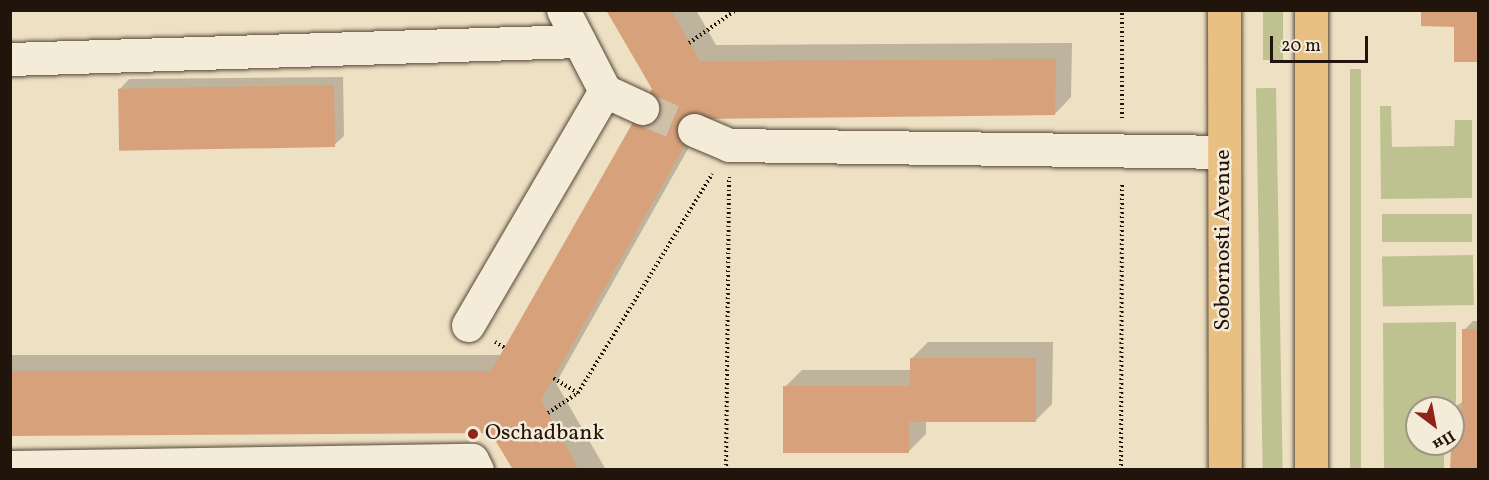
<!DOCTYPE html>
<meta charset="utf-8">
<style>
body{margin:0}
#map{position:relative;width:1489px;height:480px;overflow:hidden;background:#eee0c3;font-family:Vollkorn,serif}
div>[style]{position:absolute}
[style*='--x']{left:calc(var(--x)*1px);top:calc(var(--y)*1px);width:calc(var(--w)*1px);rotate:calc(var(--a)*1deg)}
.green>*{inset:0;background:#bec190;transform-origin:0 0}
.shadow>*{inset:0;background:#0003}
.building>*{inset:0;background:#d7a27b;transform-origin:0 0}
.minor-tunnel>*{height:33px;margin-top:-16.5px;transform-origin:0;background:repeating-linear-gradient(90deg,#cfc1a7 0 33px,transparent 0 49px)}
.path>*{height:4px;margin-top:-2px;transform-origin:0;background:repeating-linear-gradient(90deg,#20140b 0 1.5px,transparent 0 4.5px)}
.roads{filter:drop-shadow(0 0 2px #544739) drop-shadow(0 0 2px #544739)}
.minor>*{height:33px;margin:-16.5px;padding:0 16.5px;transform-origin:16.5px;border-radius:16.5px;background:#f4ebd8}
.major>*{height:33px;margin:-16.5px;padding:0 16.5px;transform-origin:16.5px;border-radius:16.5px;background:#e7c082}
.dots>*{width:16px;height:16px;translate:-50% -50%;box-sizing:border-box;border:3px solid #f4ebd8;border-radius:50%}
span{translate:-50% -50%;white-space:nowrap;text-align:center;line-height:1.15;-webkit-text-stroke:5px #f4ebd8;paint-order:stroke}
.street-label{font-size:22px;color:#20140b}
.poi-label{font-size:22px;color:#20140b}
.left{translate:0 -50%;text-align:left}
.frame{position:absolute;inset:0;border:12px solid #20140b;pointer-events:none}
.north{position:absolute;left:1405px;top:396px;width:60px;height:60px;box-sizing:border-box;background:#f4ebd8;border:2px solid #9f9586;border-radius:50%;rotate:148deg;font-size:16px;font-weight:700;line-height:24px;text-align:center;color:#20140b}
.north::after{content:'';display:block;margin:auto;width:21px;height:27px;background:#8f2418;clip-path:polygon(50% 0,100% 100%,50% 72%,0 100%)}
.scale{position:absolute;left:1270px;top:36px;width:98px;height:27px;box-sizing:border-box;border:3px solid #20140b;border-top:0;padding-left:8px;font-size:18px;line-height:21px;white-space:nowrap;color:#20140b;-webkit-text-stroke:4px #f4ebd8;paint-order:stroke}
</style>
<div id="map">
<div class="green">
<div style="left:1263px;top:11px;width:20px;height:49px"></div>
<div style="left:1350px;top:69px;width:11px;height:400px"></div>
<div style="left:1276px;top:88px;width:381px;height:20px;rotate:89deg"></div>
<div style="clip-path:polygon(1380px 106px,1391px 106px,1392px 147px,1454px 146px,1455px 120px,1472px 120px,1472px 198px,1381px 199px)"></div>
<div style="left:1472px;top:214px;width:28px;height:90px;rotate:90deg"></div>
<div style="left:1473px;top:255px;width:50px;height:91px;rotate:89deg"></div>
<div style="clip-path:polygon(1456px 322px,1456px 403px,1444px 403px,1444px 408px,1417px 408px,1417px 444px,1444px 444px,1444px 469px,1384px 469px,1383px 323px)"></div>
</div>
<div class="shadow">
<div style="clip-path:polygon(608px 10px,696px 10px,716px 45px,1072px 43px,1071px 97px,1055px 114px,706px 117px,556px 383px,606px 470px,514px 470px,492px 431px,10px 434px,10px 355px,502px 355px,654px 89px)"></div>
<div style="clip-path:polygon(1423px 10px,1478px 10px,1478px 61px,1455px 61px,1455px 23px)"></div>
<div style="clip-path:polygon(343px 77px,344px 136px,334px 145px,120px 89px,129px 79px)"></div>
<div style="clip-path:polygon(1473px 321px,1478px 321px,1478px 470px,1452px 470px,1453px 408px,1464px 401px,1464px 330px)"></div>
<div style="clip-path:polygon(928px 342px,1053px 342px,1052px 404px,1035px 421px,926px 420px,926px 434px,909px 451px,785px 387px,802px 370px,911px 370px,911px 359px)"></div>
</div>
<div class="building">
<div style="clip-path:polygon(606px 10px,671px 10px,700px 61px,1056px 59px,1055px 115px,700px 119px,541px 400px,579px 470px,513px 470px,491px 433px,10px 436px,10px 371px,491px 371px,652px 89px)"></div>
<div style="clip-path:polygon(1421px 10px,1478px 10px,1478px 62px,1454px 62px,1454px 27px,1421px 26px)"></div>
<div style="left:334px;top:85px;width:62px;height:216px;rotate:89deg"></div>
<div style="clip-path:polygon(1462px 329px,1478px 329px,1478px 470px,1450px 470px,1453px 409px,1462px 409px)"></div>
<div style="clip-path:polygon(910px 358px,1036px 358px,1036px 422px,909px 422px,909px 453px,783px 453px,783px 386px,910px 386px)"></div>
</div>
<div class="minor-tunnel">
<div style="--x:642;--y:108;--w:56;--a:22.9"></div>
</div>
<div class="path">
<div style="--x:689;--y:43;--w:57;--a:-35.1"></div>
<div style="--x:1122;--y:118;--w:108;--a:-90"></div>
<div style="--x:495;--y:342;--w:12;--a:31"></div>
<div style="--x:578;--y:393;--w:257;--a:-58.5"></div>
<div style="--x:548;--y:413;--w:36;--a:-34"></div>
<div style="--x:578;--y:393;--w:29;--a:-149"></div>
<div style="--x:726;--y:470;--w:293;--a:-89.4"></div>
<div style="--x:1121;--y:470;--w:288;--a:-89.8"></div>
</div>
<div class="roads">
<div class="minor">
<div style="--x:10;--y:59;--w:569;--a:-1.81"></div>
<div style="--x:605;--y:91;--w:41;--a:24.7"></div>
<div style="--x:694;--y:130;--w:38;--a:23"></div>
<div style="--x:729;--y:145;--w:495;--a:0.8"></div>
<div style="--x:468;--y:325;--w:271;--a:-59.7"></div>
<div style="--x:605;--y:91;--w:91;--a:-117.4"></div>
<div style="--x:10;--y:467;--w:462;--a:-0.9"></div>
<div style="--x:472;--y:460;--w:11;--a:63"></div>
</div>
<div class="major">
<div style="--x:1224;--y:10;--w:460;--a:89.9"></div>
<div style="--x:1311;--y:10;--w:460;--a:90"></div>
</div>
</div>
<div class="dots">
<div style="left:473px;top:434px;background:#8f2418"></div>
</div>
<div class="street-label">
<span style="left:1224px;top:240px;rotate:-90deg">Sobornosti Avenue</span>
</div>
<div class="poi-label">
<span class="left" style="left:485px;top:434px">Oschadbank</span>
</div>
<div class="frame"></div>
<div class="north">Пн</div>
<div class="scale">20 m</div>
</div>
